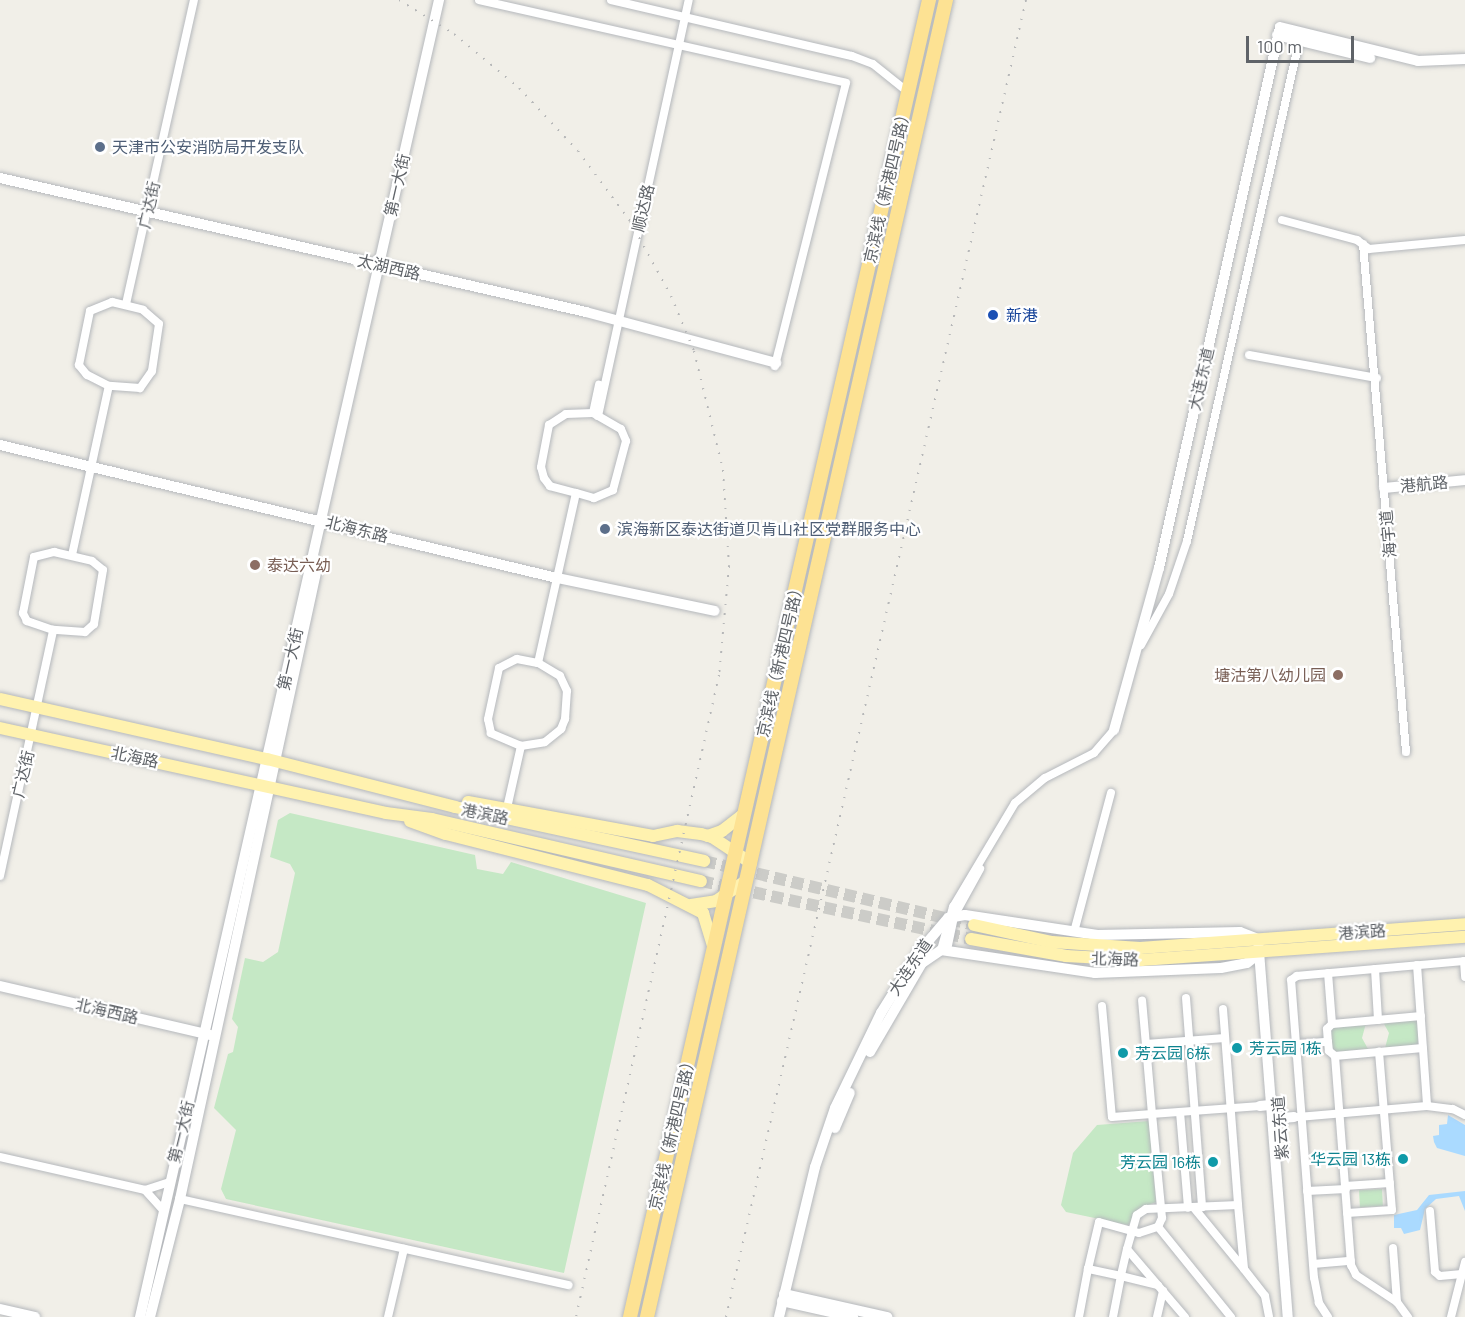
<!DOCTYPE html>
<meta charset="utf-8">
<style>
body{margin:0}
#map{position:relative;width:1465px;height:1317px;overflow:hidden;background:#f1efe8;font-family:Barlow,"Noto Sans SC",sans-serif}
div>[style]{position:absolute}
[style*='--x']{left:calc(var(--x)*1px);top:calc(var(--y)*1px);width:calc(var(--w)*1px);rotate:calc(var(--a)*1deg)}
.green>*{inset:0;background:#c5e8c5;transform-origin:0 0}
.water>*{inset:0;background:#aadaff}
.primary-tunnel>*{height:12px;margin-top:-6px;transform-origin:0;background:repeating-linear-gradient(90deg,#ccccc8 0 12px,transparent 0 18px)}
.roads{filter:drop-shadow(0 0 2px #b5b8bc) drop-shadow(0 0 2px #b5b8bc)}
.street>*{height:8px;margin:-4px;padding:0 4px;transform-origin:4px;border-radius:4px;background:#fff}
.secondary>*{height:10px;margin:-5px;padding:0 5px;transform-origin:5px;border-radius:5px;background:#fff}
.primary>*{height:12px;margin:-6px;padding:0 6px;transform-origin:6px;border-radius:6px;background:#fff2af}
.highway>*{height:14px;margin:-7px;padding:0 7px;transform-origin:7px;border-radius:7px;background:#fde293}
.rail>*{height:2px;margin-top:-1px;transform-origin:0;background:repeating-linear-gradient(90deg,#b6b7b8 0 1.5px,transparent 0 9.5px)}
.dots>*{width:16px;height:16px;translate:-50% -50%;box-sizing:border-box;border:3px solid #fff;border-radius:50%}
span{translate:-50% -50%;white-space:nowrap;text-align:center;line-height:1.15;-webkit-text-stroke:4.5px #fff;paint-order:stroke}
.service-label{font-size:16px;color:#4e5e75}
.left{translate:0 -50%;text-align:left}
.street-label{font-size:16px;color:#5f6368}
.transit-label{font-size:16px;color:#164399}
.education-label{font-size:16px;color:#785e54}
.right{translate:-100% -50%;text-align:right}
.culture-label{font-size:16px;color:#0d838f}
.scale{position:absolute;left:1246px;top:36px;width:108px;height:27px;box-sizing:border-box;border:3px solid #5f6368;border-top:0;padding-left:8px;font-size:18px;line-height:21px;white-space:nowrap;color:#5f6368;-webkit-text-stroke:4px #fff;paint-order:stroke}
</style>
<div id="map">
<div class="green">
<div style="clip-path:polygon(290px 813px,475px 855px,477px 869px,503px 874px,511px 862px,646px 903px,564px 1273px,226px 1199px,221px 1189px,236px 1130px,214px 1108px,228px 1054px,233px 1052px,238px 1027px,232px 1019px,245px 958px,263px 962px,278px 952px,295px 873px,290px 864px,270px 857px,278px 820px)"></div>
<div style="clip-path:polygon(1417px 1019px,1420px 1045px,1385px 1048px,1389px 1033px,1383px 1022px)"></div>
<div style="clip-path:polygon(1366px 1023px,1362px 1038px,1368px 1049px,1336px 1052px,1332px 1048px,1331px 1031px,1334px 1027px)"></div>
<div style="clip-path:polygon(1149px 1121px,1156px 1202px,1143px 1207px,1128px 1225px,1066px 1212px,1061px 1205px,1073px 1153px,1097px 1125px)"></div>
<div style="left:1382px;top:1189px;width:17px;height:23px;rotate:87deg"></div>
</div>
<div class="water">
<div style="clip-path:polygon(1448px 1115px,1465px 1125px,1465px 1156px,1437px 1148px,1434px 1142px,1433px 1136px,1439px 1135px,1439px 1125px,1447px 1124px)"></div>
<div style="clip-path:polygon(1465px 1191px,1465px 1211px,1459px 1196px,1436px 1199px,1425px 1209px,1420px 1230px,1404px 1234px,1401px 1228px,1394px 1228px,1394px 1215px,1417px 1210px,1429px 1195px)"></div>
</div>
<div class="primary-tunnel">
<div style="--x:704;--y:861;--w:277;--a:13.3"></div>
<div style="--x:701;--y:881;--w:276;--a:12.1"></div>
</div>
<div class="roads">
<div class="street">
<div style="--x:479;--y:0;--w:376;--a:12.7"></div>
<div style="--x:846;--y:83;--w:292;--a:104.1"></div>
<div style="--x:611;--y:0;--w:247;--a:13.1"></div>
<div style="--x:852;--y:56;--w:22;--a:21"></div>
<div style="--x:873;--y:64;--w:45;--a:38.7"></div>
<div style="--x:1282;--y:220;--w:78;--a:14.9"></div>
<div style="--x:1357;--y:240;--w:15;--a:37"></div>
<div style="--x:1369;--y:249;--w:96;--a:-5.4"></div>
<div style="--x:1363;--y:244;--w:510;--a:85.16"></div>
<div style="--x:112;--y:302;--w:32;--a:14"></div>
<div style="--x:143;--y:310;--w:21;--a:41"></div>
<div style="--x:159;--y:324;--w:48;--a:98.5"></div>
<div style="--x:152;--y:371;--w:21;--a:125"></div>
<div style="--x:140;--y:388;--w:31;--a:-176"></div>
<div style="--x:109;--y:386;--w:25;--a:-153"></div>
<div style="--x:87;--y:375;--w:13;--a:-129"></div>
<div style="--x:79;--y:365;--w:55;--a:-78.5"></div>
<div style="--x:90;--y:311;--w:24;--a:-22"></div>
<div style="--x:126;--y:304;--w:312;--a:-77.4"></div>
<div style="--x:1249;--y:355;--w:130;--a:10.2"></div>
<div style="--x:593;--y:413;--w:29;--a:-78"></div>
<div style="--x:598;--y:416;--w:426;--a:-77.7"></div>
<div style="--x:54;--y:552;--w:39;--a:13"></div>
<div style="--x:92;--y:561;--w:14;--a:39"></div>
<div style="--x:103;--y:570;--w:55;--a:99.5"></div>
<div style="--x:94;--y:624;--w:12;--a:138"></div>
<div style="--x:85;--y:632;--w:32;--a:-176"></div>
<div style="--x:53;--y:630;--w:28;--a:-161"></div>
<div style="--x:27;--y:621;--w:9;--a:-117"></div>
<div style="--x:23;--y:613;--w:57;--a:-78.9"></div>
<div style="--x:34;--y:557;--w:21;--a:-14"></div>
<div style="--x:72;--y:555;--w:173;--a:-77.7"></div>
<div style="--x:1141;--y:645;--w:58;--a:-61.2"></div>
<div style="--x:1169;--y:594;--w:56;--a:-71.2"></div>
<div style="--x:1187;--y:541;--w:517;--a:-77.36"></div>
<div style="--x:521;--y:746;--w:24;--a:-9"></div>
<div style="--x:545;--y:742;--w:21;--a:-39"></div>
<div style="--x:561;--y:729;--w:11;--a:-68"></div>
<div style="--x:565;--y:719;--w:28;--a:-86"></div>
<div style="--x:567;--y:691;--w:17;--a:-115"></div>
<div style="--x:560;--y:676;--w:26;--a:-149"></div>
<div style="--x:507;--y:808;--w:64;--a:-77.3"></div>
<div style="--x:521;--y:746;--w:33;--a:-157"></div>
<div style="--x:491;--y:733;--w:14;--a:-102"></div>
<div style="--x:488;--y:719;--w:52;--a:-77.8"></div>
<div style="--x:499;--y:668;--w:20;--a:-27"></div>
<div style="--x:517;--y:659;--w:21;--a:11"></div>
<div style="--x:538;--y:663;--w:174;--a:-77.4"></div>
<div style="--x:576;--y:493;--w:27;--a:-165"></div>
<div style="--x:550;--y:486;--w:10;--a:-127"></div>
<div style="--x:544;--y:478;--w:11;--a:-105"></div>
<div style="--x:541;--y:467;--w:43;--a:-79.2"></div>
<div style="--x:549;--y:425;--w:20;--a:-33"></div>
<div style="--x:566;--y:414;--w:27;--a:-2"></div>
<div style="--x:593;--y:413;--w:32;--a:30"></div>
<div style="--x:621;--y:429;--w:13;--a:67"></div>
<div style="--x:626;--y:441;--w:51;--a:104.9"></div>
<div style="--x:613;--y:490;--w:21;--a:157"></div>
<div style="--x:594;--y:498;--w:19;--a:-164"></div>
<div style="--x:0;--y:876;--w:252;--a:-77.8"></div>
<div style="--x:1074;--y:932;--w:144;--a:-75.1"></div>
<div style="--x:941;--y:950;--w:45;--a:-74.4"></div>
<div style="--x:953;--y:907;--w:121;--a:-59.2"></div>
<div style="--x:1015;--y:803;--w:39;--a:-40"></div>
<div style="--x:1045;--y:778;--w:55;--a:-27"></div>
<div style="--x:1094;--y:753;--w:30;--a:-49"></div>
<div style="--x:947;--y:950;--w:35;--a:-78"></div>
<div style="--x:954;--y:916;--w:54;--a:-61"></div>
<div style="--x:1464;--y:961;--w:16;--a:86"></div>
<div style="--x:1417;--y:965;--w:141;--a:85.9"></div>
<div style="--x:1375;--y:969;--w:51;--a:86.6"></div>
<div style="--x:1328;--y:973;--w:51;--a:85.5"></div>
<div style="--x:1186;--y:998;--w:210;--a:85.6"></div>
<div style="--x:1102;--y:1006;--w:111;--a:84.9"></div>
<div style="--x:1112;--y:1117;--w:40;--a:-4.3"></div>
<div style="--x:1152;--y:1114;--w:114;--a:-95"></div>
<div style="--x:1223;--y:1009;--w:197;--a:85.6"></div>
<div style="--x:1421;--y:1016;--w:89;--a:174.9"></div>
<div style="--x:1332;--y:1024;--w:7;--a:135"></div>
<div style="--x:1327;--y:1029;--w:13;--a:86"></div>
<div style="--x:1328;--y:1042;--w:9;--a:84"></div>
<div style="--x:1329;--y:1051;--w:8;--a:40"></div>
<div style="--x:1335;--y:1056;--w:88;--a:-5.2"></div>
<div style="--x:1146;--y:1044;--w:79;--a:-4.3"></div>
<div style="--x:1297;--y:1044;--w:31;--a:-4"></div>
<div style="--x:1335;--y:1056;--w:210;--a:85.6"></div>
<div style="--x:1351;--y:1265;--w:11;--a:63"></div>
<div style="--x:1356;--y:1275;--w:49;--a:33.4"></div>
<div style="--x:1397;--y:1302;--w:19;--a:54"></div>
<div style="--x:1180;--y:1112;--w:96;--a:85.2"></div>
<div style="--x:1298;--y:1117;--w:129;--a:-4.9"></div>
<div style="--x:1427;--y:1106;--w:26;--a:7"></div>
<div style="--x:1453;--y:1109;--w:13;--a:27"></div>
<div style="--x:0;--y:1157;--w:149;--a:12.8"></div>
<div style="--x:145;--y:1190;--w:25;--a:-18"></div>
<div style="--x:1345;--y:1186;--w:45;--a:-3.8"></div>
<div style="--x:145;--y:1190;--w:25;--a:48"></div>
<div style="--x:1307;--y:1191;--w:39;--a:-3"></div>
<div style="--x:180;--y:1199;--w:398;--a:12.5"></div>
<div style="--x:1430;--y:1211;--w:61;--a:85.3"></div>
<div style="--x:1435;--y:1272;--w:6;--a:39"></div>
<div style="--x:1440;--y:1276;--w:22;--a:-5"></div>
<div style="--x:1347;--y:1213;--w:45;--a:-3.8"></div>
<div style="--x:1392;--y:1210;--w:159;--a:-94.7"></div>
<div style="--x:1393;--y:1248;--w:54;--a:85.8"></div>
<div style="--x:1127;--y:1249;--w:28;--a:103"></div>
<div style="--x:1121;--y:1276;--w:34;--a:-168"></div>
<div style="--x:1088;--y:1269;--w:48;--a:-76.8"></div>
<div style="--x:1099;--y:1222;--w:41;--a:15.4"></div>
<div style="--x:1139;--y:1233;--w:20;--a:-18"></div>
<div style="--x:1313;--y:1264;--w:38;--a:-5"></div>
<div style="--x:1244;--y:1269;--w:34;--a:52"></div>
<div style="--x:1265;--y:1296;--w:21;--a:79"></div>
<div style="--x:388;--y:1317;--w:70;--a:-76.8"></div>
<div style="--x:1079;--y:1317;--w:49;--a:-79.4"></div>
<div style="--x:1113;--y:1317;--w:42;--a:-79"></div>
<div style="--x:1121;--y:1276;--w:38;--a:14"></div>
<div style="--x:1157;--y:1317;--w:27;--a:-77"></div>
<div style="--x:1185;--y:1317;--w:89;--a:-130.5"></div>
<div style="--x:1127;--y:1249;--w:35;--a:-74"></div>
<div style="--x:1137;--y:1215;--w:11;--a:-34"></div>
<div style="--x:1146;--y:1209;--w:92;--a:-2.5"></div>
<div style="--x:1238;--y:1205;--w:64;--a:84.6"></div>
<div style="--x:1244;--y:1269;--w:79;--a:-129.3"></div>
<div style="--x:1231;--y:1317;--w:116;--a:-129"></div>
<div style="--x:1158;--y:1227;--w:10;--a:-66"></div>
<div style="--x:1162;--y:1218;--w:104;--a:-95.5"></div>
<div style="--x:1152;--y:1114;--w:108;--a:-4.2"></div>
<div style="--x:1328;--y:1317;--w:17;--a:-123"></div>
<div style="--x:1319;--y:1303;--w:25;--a:-101"></div>
<div style="--x:1314;--y:1278;--w:299;--a:-94.4"></div>
<div style="--x:1291;--y:980;--w:7;--a:-34"></div>
<div style="--x:1297;--y:976;--w:169;--a:-5.1"></div>
<div style="--x:1451;--y:1317;--w:57;--a:-75.7"></div>
</div>
<div class="secondary">
<div style="--x:1277;--y:35;--w:96;--a:13.9"></div>
<div style="--x:0;--y:178;--w:601;--a:12.88"></div>
<div style="--x:586;--y:312;--w:197;--a:15"></div>
<div style="--x:0;--y:445;--w:573;--a:13.43"></div>
<div style="--x:557;--y:578;--w:161;--a:11.8"></div>
<div style="--x:1384;--y:488;--w:81;--a:-5.6"></div>
<div style="--x:1114;--y:730;--w:168;--a:-74.5"></div>
<div style="--x:1159;--y:568;--w:554;--a:-77.39"></div>
<div style="--x:1280;--y:27;--w:142;--a:13.8"></div>
<div style="--x:1418;--y:61;--w:47;--a:-2.4"></div>
<div style="--x:0;--y:986;--w:217;--a:13.1"></div>
<div style="--x:870;--y:1052;--w:103;--a:-59.7"></div>
<div style="--x:922;--y:963;--w:23;--a:-34"></div>
<div style="--x:941;--y:950;--w:156;--a:8.5"></div>
<div style="--x:1095;--y:973;--w:126;--a:-2.3"></div>
<div style="--x:1221;--y:968;--w:26;--a:-11"></div>
<div style="--x:1247;--y:963;--w:16;--a:-38"></div>
<div style="--x:1260;--y:1106;--w:18;--a:-6"></div>
<div style="--x:1272;--y:1119;--w:22;--a:-5"></div>
<div style="--x:835;--y:1128;--w:38;--a:-67"></div>
<div style="--x:784;--y:1294;--w:106;--a:12.6"></div>
<div style="--x:782;--y:1301;--w:73;--a:12.7"></div>
<div style="--x:0;--y:1309;--w:36;--a:13"></div>
<div style="--x:140;--y:1317;--w:1351;--a:-77.21"></div>
<div style="--x:150;--y:1317;--w:122;--a:-75.7"></div>
<div style="--x:180;--y:1199;--w:646;--a:-77.75"></div>
<div style="--x:779;--y:1317;--w:154;--a:-76.5"></div>
<div style="--x:815;--y:1167;--w:62;--a:-71.3"></div>
<div style="--x:835;--y:1108;--w:106;--a:-64.2"></div>
<div style="--x:881;--y:1013;--w:72;--a:-58.1"></div>
<div style="--x:919;--y:952;--w:45;--a:-49.5"></div>
<div style="--x:948;--y:918;--w:17;--a:-10"></div>
<div style="--x:965;--y:915;--w:134;--a:8.6"></div>
<div style="--x:1097;--y:935;--w:143;--a:-1.2"></div>
<div style="--x:1240;--y:932;--w:19;--a:21"></div>
<div style="--x:1258;--y:939;--w:379;--a:85.5"></div>
</div>
<div class="primary">
<div style="--x:0;--y:699;--w:274;--a:12.7"></div>
<div style="--x:267;--y:759;--w:194;--a:14.3"></div>
<div style="--x:455;--y:807;--w:255;--a:12.2"></div>
<div style="--x:0;--y:728;--w:395;--a:12.4"></div>
<div style="--x:386;--y:813;--w:46;--a:7.4"></div>
<div style="--x:432;--y:819;--w:276;--a:13"></div>
<div style="--x:468;--y:802;--w:188;--a:10.4"></div>
<div style="--x:653;--y:836;--w:25;--a:-12"></div>
<div style="--x:677;--y:831;--w:24;--a:7"></div>
<div style="--x:701;--y:834;--w:11;--a:15"></div>
<div style="--x:712;--y:837;--w:47;--a:33.7"></div>
<div style="--x:410;--y:821;--w:38;--a:20"></div>
<div style="--x:446;--y:834;--w:208;--a:14.2"></div>
<div style="--x:648;--y:885;--w:62;--a:27"></div>
<div style="--x:703;--y:913;--w:34;--a:73"></div>
<div style="--x:708;--y:836;--w:15;--a:-20"></div>
<div style="--x:722;--y:831;--w:29;--a:-38"></div>
<div style="--x:691;--y:905;--w:25;--a:-9"></div>
<div style="--x:716;--y:901;--w:37;--a:-34"></div>
<div style="--x:974;--y:925;--w:80;--a:12.3"></div>
<div style="--x:1052;--y:942;--w:88;--a:3.9"></div>
<div style="--x:1140;--y:948;--w:326;--a:-4.2"></div>
<div style="--x:971;--y:939;--w:97;--a:10.1"></div>
<div style="--x:1066;--y:956;--w:75;--a:3.1"></div>
<div style="--x:1141;--y:960;--w:325;--a:-4.1"></div>
</div>
<div class="highway">
<div style="--x:630;--y:1317;--w:1351;--a:-77.21"></div>
<div style="--x:647;--y:1317;--w:1351;--a:-77.21"></div>
</div>
</div>
<div class="rail">
<div style="--x:399;--y:0;--w:65;--a:31.7"></div>
<div style="--x:454;--y:34;--w:85;--a:39.7"></div>
<div style="--x:519;--y:88;--w:86;--a:46.9"></div>
<div style="--x:578;--y:151;--w:87;--a:53.4"></div>
<div style="--x:630;--y:221;--w:85;--a:61.3"></div>
<div style="--x:671;--y:296;--w:60;--a:67.3"></div>
<div style="--x:694;--y:351;--w:122;--a:76.3"></div>
<div style="--x:723;--y:470;--w:96;--a:86.4"></div>
<div style="--x:729;--y:566;--w:109;--a:95.2"></div>
<div style="--x:719;--y:675;--w:658;--a:102.56"></div>
<div style="--x:726;--y:1317;--w:1351;--a:-77.17"></div>
</div>
<div class="dots">
<div style="left:100px;top:147px;background:#5c6f8a"></div>
<div style="left:993px;top:315px;background:#1a4fb4"></div>
<div style="left:605px;top:529px;background:#5c6f8a"></div>
<div style="left:255px;top:565px;background:#8d6e63"></div>
<div style="left:1338px;top:675px;background:#8d6e63"></div>
<div style="left:1237px;top:1048px;background:#0f9aa8"></div>
<div style="left:1123px;top:1053px;background:#0f9aa8"></div>
<div style="left:1403px;top:1159px;background:#0f9aa8"></div>
<div style="left:1213px;top:1162px;background:#0f9aa8"></div>
</div>
<div class="service-label">
<span class="left" style="left:112px;top:147px">天津市公安消防局开发支队</span>
<span class="left" style="left:617px;top:529px">滨海新区泰达街道贝肯山社区党群服务中心</span>
</div>
<div class="street-label">
<span style="left:397px;top:185px;rotate:-77deg">第一大街</span>
<span style="left:887px;top:185px;rotate:-77deg">京滨线（新港四号路）</span>
<span style="left:149px;top:205px;rotate:-77deg">广达街</span>
<span style="left:643px;top:208px;rotate:-77deg">顺达路</span>
<span style="left:389px;top:267px;rotate:13deg">太湖西路</span>
<span style="left:1201px;top:379px;rotate:-77deg">大连东道</span>
<span style="left:1424px;top:484px;rotate:-5deg">港航路</span>
<span style="left:357px;top:529px;rotate:14deg">北海东路</span>
<span style="left:1388px;top:534px;rotate:-95deg">海宇道</span>
<span style="left:290px;top:659px;rotate:-77deg">第一大街</span>
<span style="left:780px;top:659px;rotate:-77deg">京滨线（新港四号路）</span>
<span style="left:135px;top:757px;rotate:12deg">北海路</span>
<span style="left:23px;top:774px;rotate:-77deg">广达街</span>
<span style="left:485px;top:814px;rotate:12deg">港滨路</span>
<span style="left:1362px;top:932px;rotate:-4deg">港滨路</span>
<span style="left:1115px;top:959px;rotate:2deg">北海路</span>
<span style="left:910px;top:967px;rotate:-56deg">大连东道</span>
<span style="left:107px;top:1011px;rotate:13deg">北海西路</span>
<span style="left:1280px;top:1128px;rotate:-94deg">紫云东道</span>
<span style="left:181px;top:1132px;rotate:-76deg">第一大街</span>
<span style="left:672px;top:1132px;rotate:-77deg">京滨线（新港四号路）</span>
</div>
<div class="transit-label">
<span class="left" style="left:1006px;top:315px">新港</span>
</div>
<div class="education-label">
<span class="left" style="left:267px;top:565px">泰达六幼</span>
<span class="right" style="left:1326px;top:675px">塘沽第八幼儿园</span>
</div>
<div class="culture-label">
<span class="left" style="left:1249px;top:1048px">芳云园 1栋</span>
<span class="left" style="left:1135px;top:1053px">芳云园 6栋</span>
<span class="right" style="left:1391px;top:1159px">华云园 13栋</span>
<span class="right" style="left:1201px;top:1162px">芳云园 16栋</span>
</div>
<div class="scale">100 m</div>
</div>
